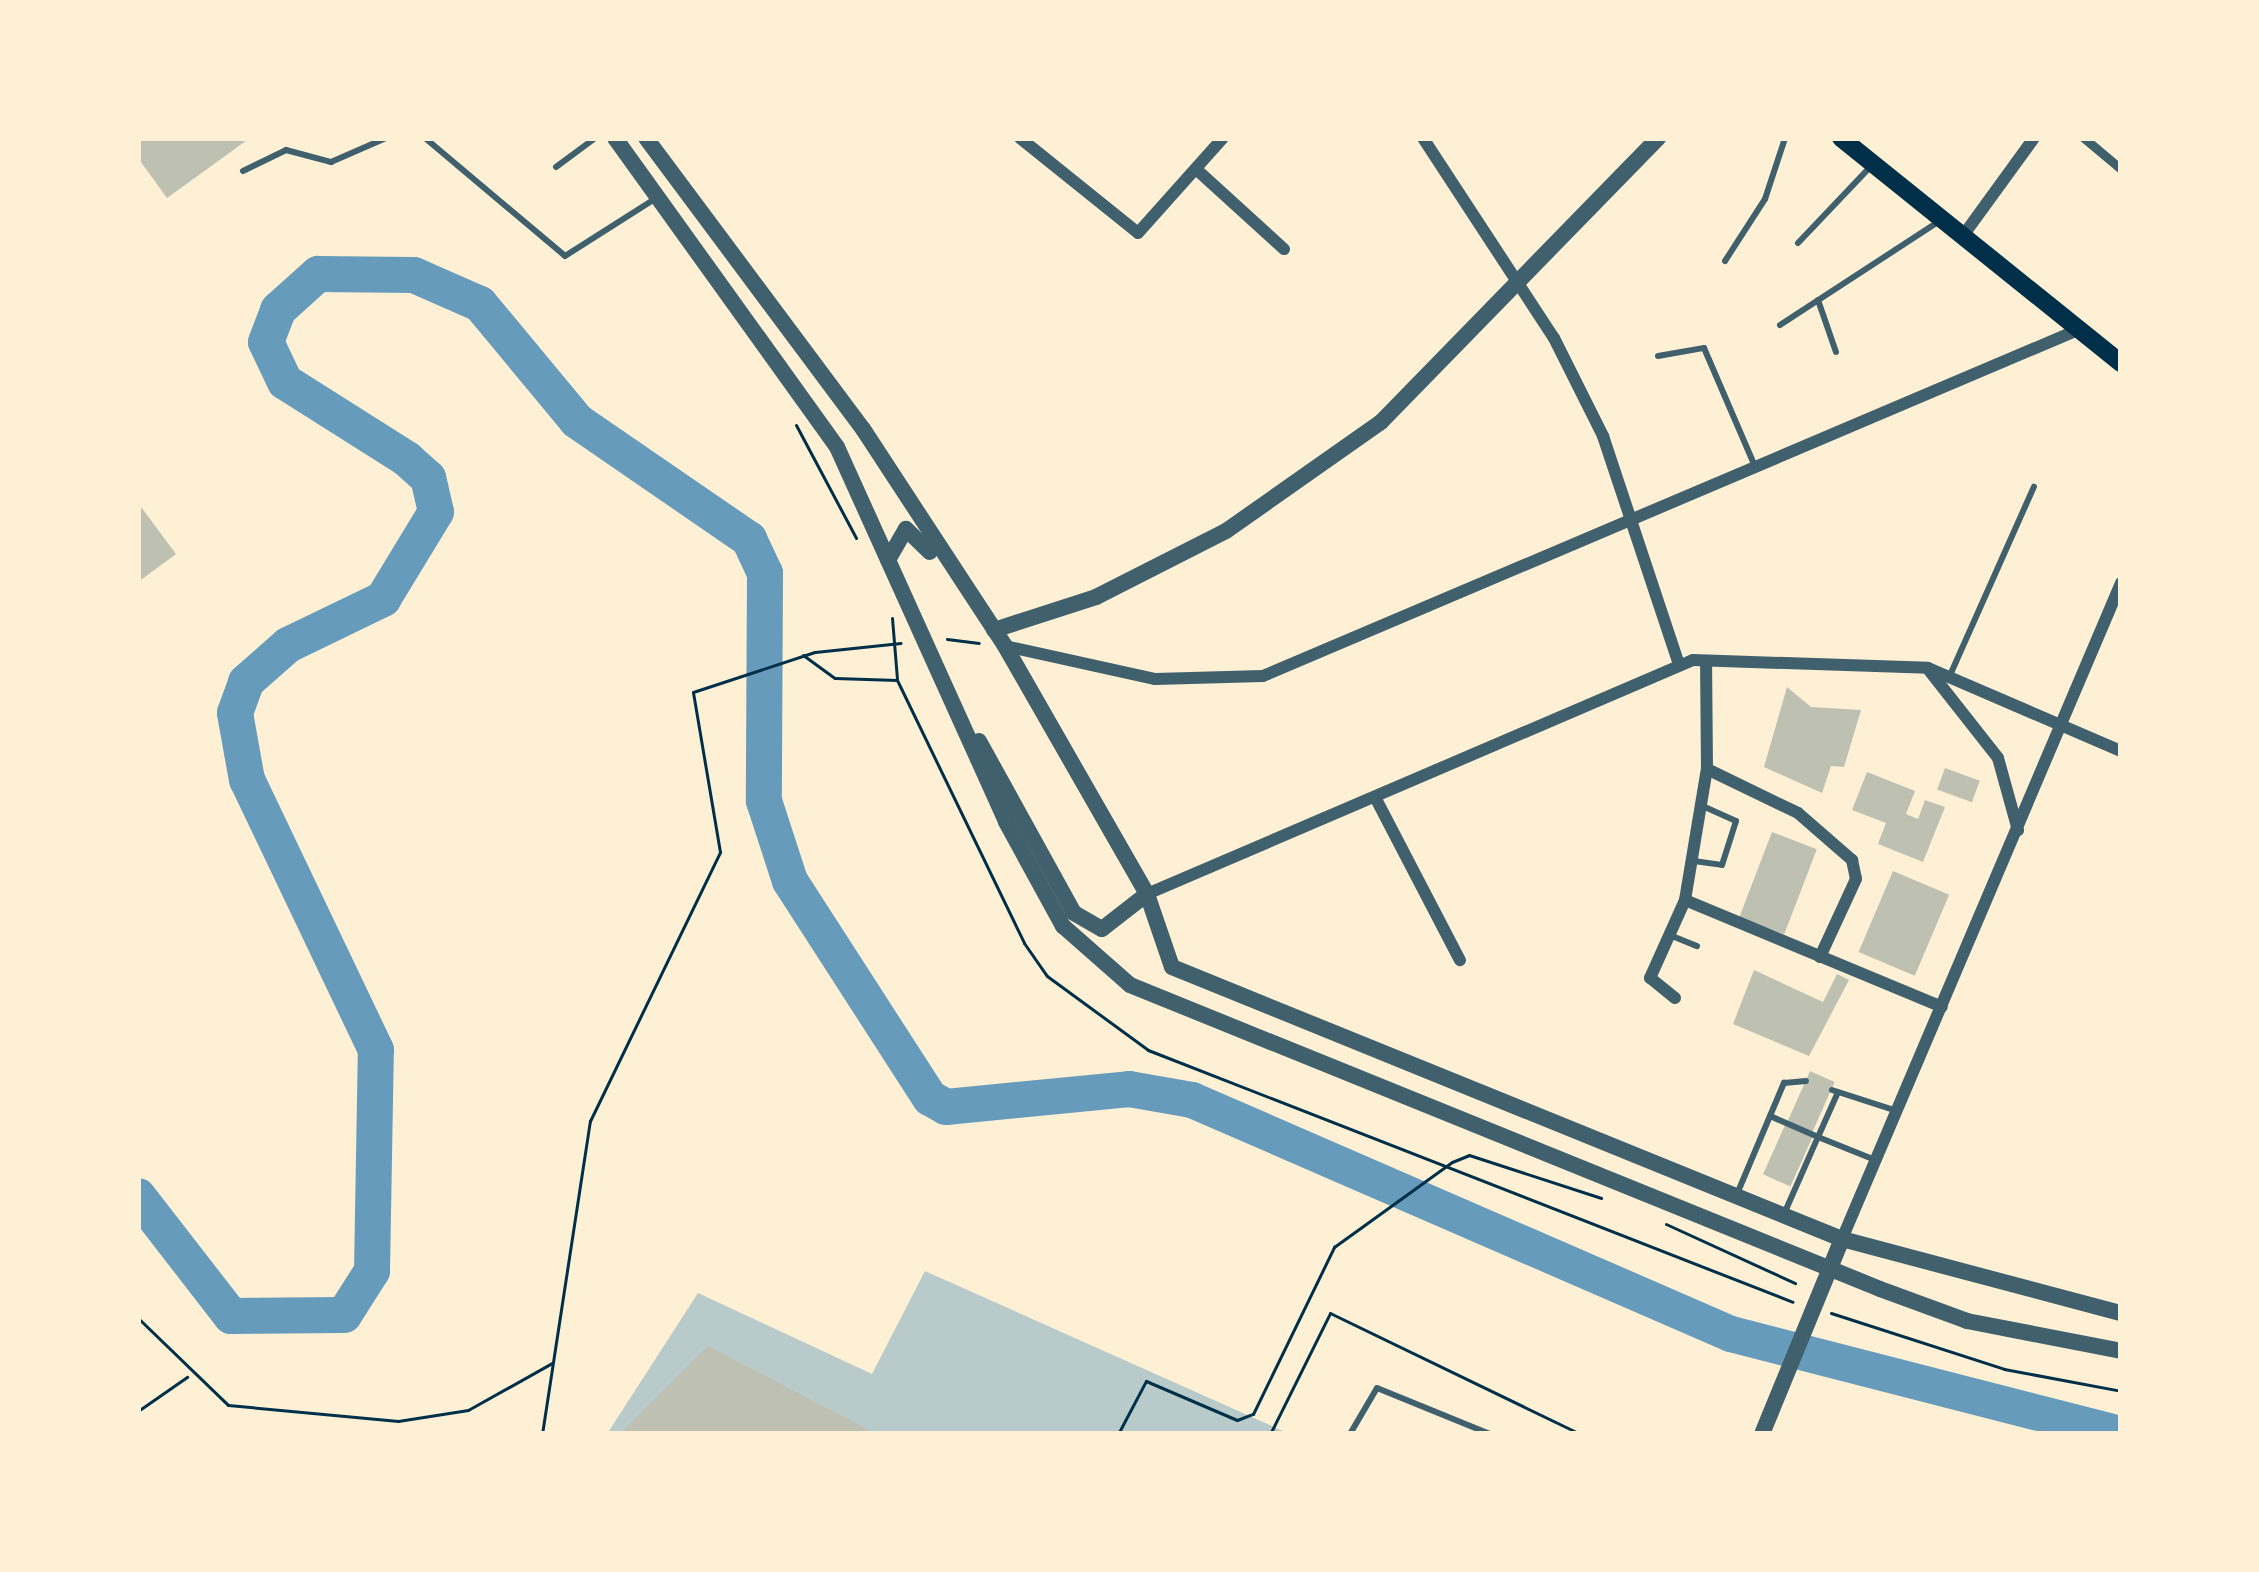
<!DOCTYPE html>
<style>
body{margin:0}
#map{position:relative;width:2259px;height:1572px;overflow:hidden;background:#fdf0d5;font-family:Ubuntu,sans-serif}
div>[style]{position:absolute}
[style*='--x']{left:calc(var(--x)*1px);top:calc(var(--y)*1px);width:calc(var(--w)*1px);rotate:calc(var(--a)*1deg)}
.green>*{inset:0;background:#b9caca}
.river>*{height:36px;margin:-18px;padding:0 18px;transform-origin:18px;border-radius:18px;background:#669bbc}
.building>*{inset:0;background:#bec0b2;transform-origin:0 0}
.path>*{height:3px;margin:-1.5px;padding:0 1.5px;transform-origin:1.5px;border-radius:1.5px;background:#003049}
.service>*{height:6px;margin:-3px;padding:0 3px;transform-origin:3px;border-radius:3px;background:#3f606c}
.pedestrian>*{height:9px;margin:-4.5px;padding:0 4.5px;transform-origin:4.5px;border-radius:4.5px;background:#3f606c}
.minor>*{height:12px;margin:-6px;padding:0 6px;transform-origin:6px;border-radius:6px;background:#3f606c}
.tertiary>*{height:16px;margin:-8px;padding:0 8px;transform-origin:8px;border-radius:8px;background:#3f606c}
.secondary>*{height:18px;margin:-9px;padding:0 9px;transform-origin:9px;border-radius:9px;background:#003049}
span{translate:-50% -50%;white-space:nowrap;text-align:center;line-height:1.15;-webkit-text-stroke:10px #fdf0d5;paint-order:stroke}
.frame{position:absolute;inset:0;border:141px solid #fdf0d5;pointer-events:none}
</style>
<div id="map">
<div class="green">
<div style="clip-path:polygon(925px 1271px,1283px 1431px,1282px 1434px,607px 1434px,698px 1293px,872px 1374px)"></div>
</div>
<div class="river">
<div style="--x:138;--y:1196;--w:152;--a:52.2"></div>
<div style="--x:231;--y:1316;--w:113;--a:-0.5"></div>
<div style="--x:344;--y:1315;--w:52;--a:-57.5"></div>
<div style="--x:372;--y:1271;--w:221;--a:-89"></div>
<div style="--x:376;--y:1050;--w:299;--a:-115.5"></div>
<div style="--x:247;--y:780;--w:68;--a:-100.2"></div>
<div style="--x:235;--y:713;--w:33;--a:-70"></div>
<div style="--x:246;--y:682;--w:56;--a:-41.4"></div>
<div style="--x:288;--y:645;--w:106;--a:-25.8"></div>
<div style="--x:383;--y:599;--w:102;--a:-58.7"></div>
<div style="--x:436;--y:512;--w:35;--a:-103"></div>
<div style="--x:428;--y:478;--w:28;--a:-138"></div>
<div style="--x:407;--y:459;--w:144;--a:-147.7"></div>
<div style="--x:285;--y:382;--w:44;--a:-115.4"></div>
<div style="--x:266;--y:342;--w:34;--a:-69"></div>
<div style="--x:278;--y:310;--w:54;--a:-42"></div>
<div style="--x:318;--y:274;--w:96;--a:0.6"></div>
<div style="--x:414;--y:275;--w:72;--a:23.7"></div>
<div style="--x:480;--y:304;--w:152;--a:50.3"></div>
<div style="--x:577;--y:421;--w:209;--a:34.5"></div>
<div style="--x:749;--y:539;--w:38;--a:65"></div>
<div style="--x:765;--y:573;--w:228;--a:90.3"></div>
<div style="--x:764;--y:801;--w:84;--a:72"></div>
<div style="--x:790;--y:881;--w:258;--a:57.2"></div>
<div style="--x:930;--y:1098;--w:18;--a:29"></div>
<div style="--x:946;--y:1107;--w:184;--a:-5.6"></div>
<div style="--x:1129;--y:1089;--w:64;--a:9.9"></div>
<div style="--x:1192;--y:1100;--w:588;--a:23.47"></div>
<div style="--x:1731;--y:1334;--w:402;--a:14.4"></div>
</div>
<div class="building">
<div style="clip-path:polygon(138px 138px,250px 138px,167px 198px,138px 158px)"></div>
<div style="clip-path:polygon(138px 503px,176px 554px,138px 582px)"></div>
<div style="clip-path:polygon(1787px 687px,1811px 707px,1861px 710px,1844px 767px,1831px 766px,1822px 793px,1764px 767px)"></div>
<div style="left:1945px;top:768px;width:37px;height:23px;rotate:20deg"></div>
<div style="clip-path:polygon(1867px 772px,1915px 791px,1906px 814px,1918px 819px,1925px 800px,1945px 807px,1923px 862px,1878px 844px,1886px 823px,1852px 810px)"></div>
<div style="left:1772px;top:832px;width:48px;height:91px;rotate:21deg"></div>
<div style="left:1893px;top:871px;width:61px;height:88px;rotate:23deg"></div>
<div style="clip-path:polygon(1754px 970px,1823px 1002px,1837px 974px,1849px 980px,1809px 1056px,1733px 1024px)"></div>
<div style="left:1810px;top:1071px;width:27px;height:56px;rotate:24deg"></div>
<div style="left:1785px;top:1125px;width:30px;height:54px;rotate:24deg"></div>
<div style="clip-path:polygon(708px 1346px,876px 1434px,620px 1434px)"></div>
</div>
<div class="path">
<div style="--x:796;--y:425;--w:128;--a:62"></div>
<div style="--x:892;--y:618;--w:61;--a:85.3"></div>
<div style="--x:947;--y:639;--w:32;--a:7"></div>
<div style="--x:803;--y:655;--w:39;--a:36"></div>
<div style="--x:835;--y:678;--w:62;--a:1.8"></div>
<div style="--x:897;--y:680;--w:292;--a:64.2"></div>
<div style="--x:1024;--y:943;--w:40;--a:55.1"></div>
<div style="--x:1047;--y:976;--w:125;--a:36.2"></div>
<div style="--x:1148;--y:1050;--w:692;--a:21.34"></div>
<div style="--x:1666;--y:1224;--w:142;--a:24.6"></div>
<div style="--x:1831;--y:1313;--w:182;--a:17.9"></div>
<div style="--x:2004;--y:1369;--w:119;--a:10.6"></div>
<div style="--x:138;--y:1318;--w:125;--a:44"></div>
<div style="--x:228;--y:1405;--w:171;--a:5.4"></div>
<div style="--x:398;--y:1421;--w:71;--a:-8.9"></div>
<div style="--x:468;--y:1410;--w:96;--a:-29.2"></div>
<div style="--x:138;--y:1411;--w:60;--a:-34.8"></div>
<div style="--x:542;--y:1434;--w:317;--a:-81.3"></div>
<div style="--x:590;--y:1121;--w:299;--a:-64.2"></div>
<div style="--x:720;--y:852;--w:162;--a:-99.6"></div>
<div style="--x:693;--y:692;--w:128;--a:-18.2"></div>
<div style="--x:815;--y:652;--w:86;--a:-6"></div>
<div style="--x:1118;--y:1434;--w:60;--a:-62.2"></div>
<div style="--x:1146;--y:1381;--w:99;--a:23.2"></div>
<div style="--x:1237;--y:1420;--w:17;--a:-21"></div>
<div style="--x:1253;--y:1414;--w:186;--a:-64.1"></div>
<div style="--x:1334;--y:1247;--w:145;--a:-35.8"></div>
<div style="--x:1452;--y:1162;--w:18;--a:-22"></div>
<div style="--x:1469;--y:1155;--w:139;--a:18"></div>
<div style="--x:1270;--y:1434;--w:135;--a:-63.6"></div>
<div style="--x:1330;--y:1313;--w:278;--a:25.8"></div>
</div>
<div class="service">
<div style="--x:425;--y:138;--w:183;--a:40.1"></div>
<div style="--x:565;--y:256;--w:110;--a:-32.4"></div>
<div style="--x:556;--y:167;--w:49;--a:-36.6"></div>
<div style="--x:243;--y:171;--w:48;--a:-26"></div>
<div style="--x:286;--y:150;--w:47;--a:14.9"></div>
<div style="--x:331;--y:162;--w:60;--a:-23.6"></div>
<div style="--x:1798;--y:243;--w:106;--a:-46.5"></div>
<div style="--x:1725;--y:261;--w:74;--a:-57.2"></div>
<div style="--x:1765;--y:199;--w:64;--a:-71.8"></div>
<div style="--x:1818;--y:300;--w:55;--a:70.9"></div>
<div style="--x:1780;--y:325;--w:189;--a:-33.1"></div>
<div style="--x:1658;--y:356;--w:47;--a:-9.9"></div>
<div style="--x:1704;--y:348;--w:132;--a:66.7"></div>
<div style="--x:1951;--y:673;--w:204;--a:-66"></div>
<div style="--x:1694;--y:861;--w:28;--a:8"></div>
<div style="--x:1722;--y:865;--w:46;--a:-72.3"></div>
<div style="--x:1736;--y:821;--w:36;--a:-156"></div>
<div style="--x:1672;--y:936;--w:27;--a:22"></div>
<div style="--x:1832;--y:1090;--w:68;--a:17.9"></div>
<div style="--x:1770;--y:1116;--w:52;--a:23.6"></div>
<div style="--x:1818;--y:1137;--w:49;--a:-66"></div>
<div style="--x:1737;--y:1194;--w:121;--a:-67.1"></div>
<div style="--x:1784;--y:1083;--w:22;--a:-5"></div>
<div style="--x:1784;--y:1214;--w:84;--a:-66.2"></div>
<div style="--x:1818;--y:1137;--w:59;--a:21.8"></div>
<div style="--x:1350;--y:1434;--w:53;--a:-59.6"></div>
<div style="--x:1377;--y:1388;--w:122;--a:22.2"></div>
</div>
<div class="pedestrian">
<div style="--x:2084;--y:138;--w:48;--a:40"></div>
</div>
<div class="minor">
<div style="--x:1020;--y:138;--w:151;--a:38.8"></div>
<div style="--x:1138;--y:233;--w:127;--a:-48.2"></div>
<div style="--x:1423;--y:138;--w:239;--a:56.8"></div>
<div style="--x:1554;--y:338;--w:110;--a:63.4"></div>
<div style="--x:1603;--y:436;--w:238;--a:71.6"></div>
<div style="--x:1196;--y:169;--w:119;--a:42.3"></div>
<div style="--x:1965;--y:233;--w:117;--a:-54"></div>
<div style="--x:1005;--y:646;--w:154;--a:12.4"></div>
<div style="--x:1155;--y:679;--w:108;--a:-1.6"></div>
<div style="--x:1263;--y:676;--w:888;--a:-23.01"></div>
<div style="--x:1928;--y:669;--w:113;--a:51.8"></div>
<div style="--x:1998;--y:758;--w:75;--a:74.5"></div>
<div style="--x:1707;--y:769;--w:101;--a:25.8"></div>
<div style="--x:1798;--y:813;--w:72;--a:41"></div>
<div style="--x:1852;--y:860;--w:19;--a:78"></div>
<div style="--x:1856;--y:879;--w:86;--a:114.8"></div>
<div style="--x:1375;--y:797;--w:184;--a:62.5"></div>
<div style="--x:1147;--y:894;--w:594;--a:-23.2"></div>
<div style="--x:1693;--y:660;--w:235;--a:1.9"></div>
<div style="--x:1928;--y:668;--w:210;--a:23.3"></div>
<div style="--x:1685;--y:900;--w:278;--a:22.6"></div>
<div style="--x:1675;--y:998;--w:32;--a:-141"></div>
<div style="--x:1650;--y:978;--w:85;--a:-65.8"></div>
<div style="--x:1685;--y:900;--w:133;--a:-80.5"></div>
<div style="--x:1707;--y:769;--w:108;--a:-90.5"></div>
<div style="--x:1842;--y:1239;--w:713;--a:-66.96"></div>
</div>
<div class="tertiary">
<div style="--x:615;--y:138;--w:380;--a:54.3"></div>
<div style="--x:837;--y:447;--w:411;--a:65.7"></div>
<div style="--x:1006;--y:822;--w:119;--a:61.3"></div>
<div style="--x:1063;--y:926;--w:89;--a:41.4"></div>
<div style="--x:1130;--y:985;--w:809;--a:22.06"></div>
<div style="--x:1880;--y:1289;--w:93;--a:20.2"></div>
<div style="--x:1967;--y:1321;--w:157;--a:11"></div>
<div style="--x:646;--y:138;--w:363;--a:53.3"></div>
<div style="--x:863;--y:429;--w:259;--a:56.8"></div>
<div style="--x:1005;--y:646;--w:286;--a:60.2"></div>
<div style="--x:1147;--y:894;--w:77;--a:71.1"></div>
<div style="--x:1172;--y:967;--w:723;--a:22.1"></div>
<div style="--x:1842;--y:1239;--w:289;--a:14.9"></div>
<div style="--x:888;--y:560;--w:36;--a:-60"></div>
<div style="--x:906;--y:529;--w:33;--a:44"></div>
<div style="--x:994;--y:630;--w:107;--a:-17.9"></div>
<div style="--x:1096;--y:597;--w:146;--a:-26.9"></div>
<div style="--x:1226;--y:531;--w:189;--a:-35.1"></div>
<div style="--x:1381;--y:422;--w:397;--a:-45.7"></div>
<div style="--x:979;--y:741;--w:196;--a:61.1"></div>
<div style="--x:1074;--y:913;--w:32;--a:30"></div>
<div style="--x:1102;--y:929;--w:57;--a:-37.9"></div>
<div style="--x:1762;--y:1434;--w:211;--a:-67.7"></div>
</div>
<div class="secondary">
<div style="--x:1841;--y:138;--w:359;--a:38.8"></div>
</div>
<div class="frame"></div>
</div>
